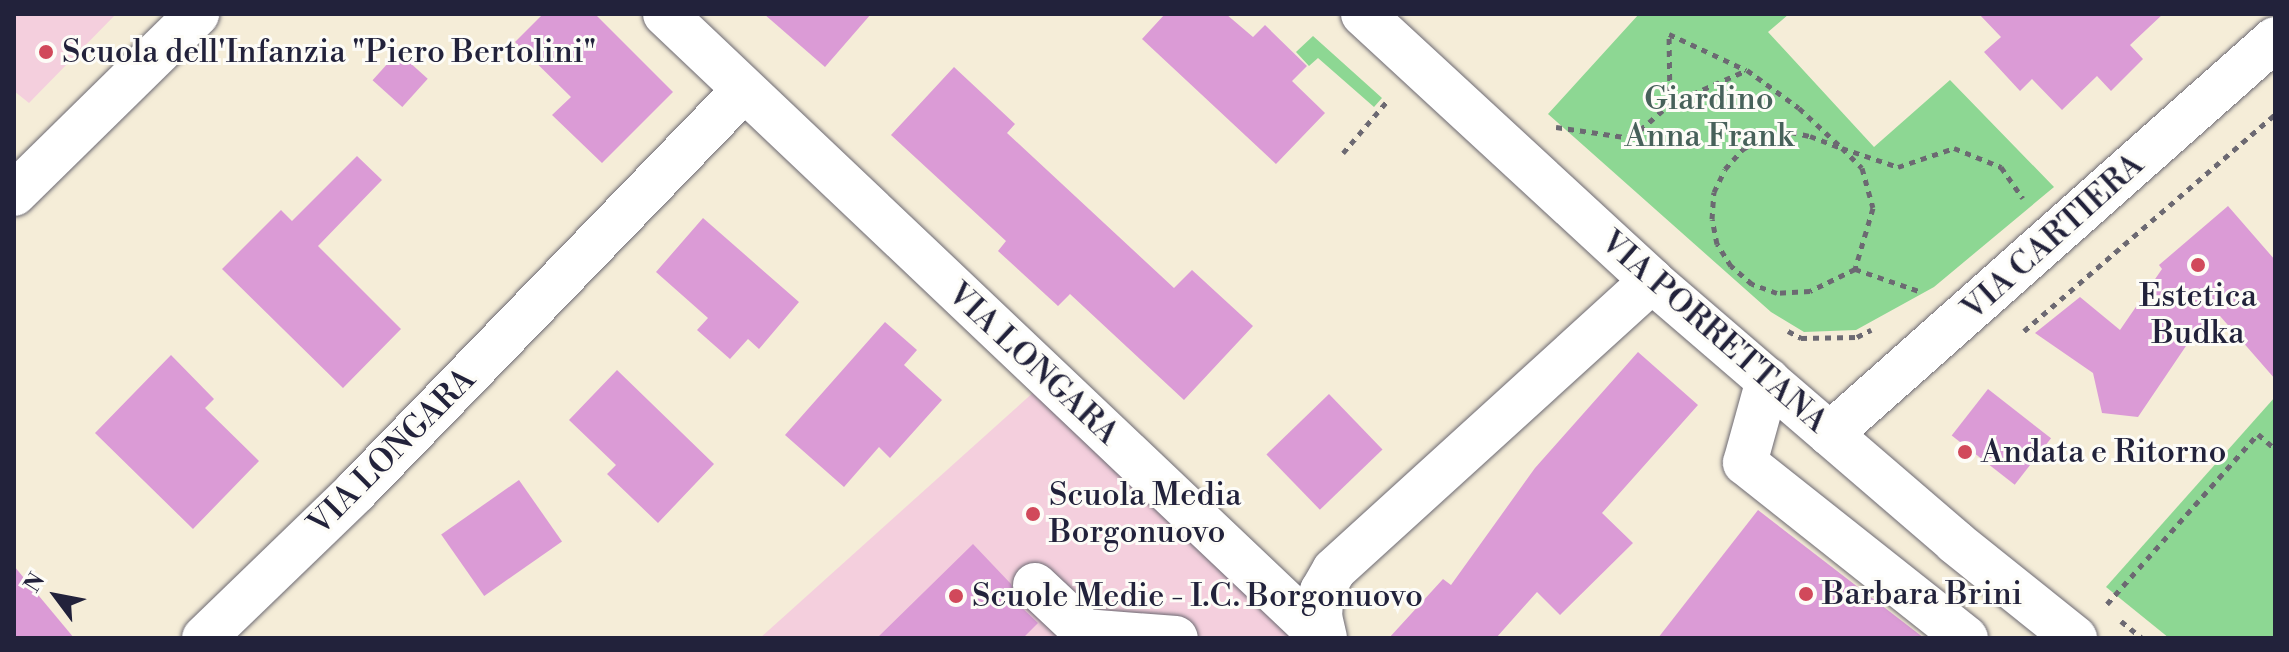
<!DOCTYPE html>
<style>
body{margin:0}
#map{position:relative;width:2289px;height:652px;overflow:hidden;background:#f5edd8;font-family:"Libre Bodoni",serif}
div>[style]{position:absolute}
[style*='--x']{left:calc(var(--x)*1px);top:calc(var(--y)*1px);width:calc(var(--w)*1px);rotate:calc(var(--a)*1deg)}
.built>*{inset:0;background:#f4cfdd}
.green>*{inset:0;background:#8dd793}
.building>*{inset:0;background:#db9bd6;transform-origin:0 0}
.path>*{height:5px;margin-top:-2.5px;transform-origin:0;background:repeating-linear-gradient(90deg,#6c6972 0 6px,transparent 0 12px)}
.roads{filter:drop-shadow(0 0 2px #6c6972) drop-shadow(0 0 2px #6c6972)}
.minor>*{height:44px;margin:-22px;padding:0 22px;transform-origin:22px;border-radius:22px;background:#fff}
.major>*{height:44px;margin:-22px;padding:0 22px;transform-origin:22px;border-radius:22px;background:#fff}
.dots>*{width:22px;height:22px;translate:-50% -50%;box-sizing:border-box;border:4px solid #fdfcf7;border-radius:50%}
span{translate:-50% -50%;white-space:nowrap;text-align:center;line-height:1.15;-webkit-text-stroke:6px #fdfcf7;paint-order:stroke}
.poi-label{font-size:32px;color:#22223b}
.left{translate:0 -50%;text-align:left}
.park-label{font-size:32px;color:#47615a}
.street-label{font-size:32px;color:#22223b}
.frame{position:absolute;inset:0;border:16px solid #22223b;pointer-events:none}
.north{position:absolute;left:16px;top:556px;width:80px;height:80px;-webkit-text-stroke:6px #fdfcf7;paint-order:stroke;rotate:302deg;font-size:22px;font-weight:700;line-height:32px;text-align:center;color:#22223b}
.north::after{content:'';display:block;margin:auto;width:28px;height:36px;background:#22223b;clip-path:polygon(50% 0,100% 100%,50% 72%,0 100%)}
</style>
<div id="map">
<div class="built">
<div style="clip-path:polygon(14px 14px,116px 14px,29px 103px,14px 91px)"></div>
<div style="clip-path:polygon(1036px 390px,1301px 638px,760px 638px)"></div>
</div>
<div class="green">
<div style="clip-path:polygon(1639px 14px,1789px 14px,1768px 32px,1874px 147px,1950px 80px,2054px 187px,1934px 287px,1856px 330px,1804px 332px,1771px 312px,1548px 114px)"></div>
<div style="clip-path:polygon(1313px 36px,1382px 98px,1374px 107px,1318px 58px,1309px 66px,1296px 52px)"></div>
<div style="clip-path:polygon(2275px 397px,2275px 638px,2169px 638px,2106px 587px)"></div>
</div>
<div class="building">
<div style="clip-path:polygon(543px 14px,595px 14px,673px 92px,602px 163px,552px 115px,571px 97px,515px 42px)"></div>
<div style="clip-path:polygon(764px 14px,871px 14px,825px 67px)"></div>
<div style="clip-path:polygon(1165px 14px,1226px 14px,1253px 37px,1265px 25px,1307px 66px,1292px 81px,1325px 113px,1276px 164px,1142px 39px)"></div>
<div style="clip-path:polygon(1979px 14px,2163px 14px,2130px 45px,2143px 59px,2111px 91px,2097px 76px,2062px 110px,2032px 79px,2020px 91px,1984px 52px,2001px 37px)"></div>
<div style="left:398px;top:52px;width:40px;height:38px;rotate:42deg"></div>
<div style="clip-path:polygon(954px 67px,1015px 124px,1007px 133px,1174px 288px,1192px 270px,1253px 326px,1184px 400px,1070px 294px,1058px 306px,998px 251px,1006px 241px,891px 135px)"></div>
<div style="clip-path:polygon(357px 156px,382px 180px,318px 246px,401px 329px,343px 388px,222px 269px,281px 210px,292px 221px)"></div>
<div style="clip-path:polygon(2228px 206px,2275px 260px,2275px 379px,2220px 316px,2188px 343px,2138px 417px,2102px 413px,2093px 373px,2035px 333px,2080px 297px,2120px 330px,2162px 269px,2159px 265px)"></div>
<div style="clip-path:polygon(703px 218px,799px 302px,759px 349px,748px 339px,730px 359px,697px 330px,708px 318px,656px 272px)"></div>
<div style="clip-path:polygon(885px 322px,917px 350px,904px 365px,942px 400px,890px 458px,879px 447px,844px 487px,785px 435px)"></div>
<div style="clip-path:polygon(1638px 352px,1698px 405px,1602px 513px,1633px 543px,1560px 615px,1537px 592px,1496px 638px,1389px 638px,1443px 579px,1451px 585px,1535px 468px)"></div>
<div style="clip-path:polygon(171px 355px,214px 399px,205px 408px,259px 461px,193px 529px,95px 433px)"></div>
<div style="clip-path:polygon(617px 370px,714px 464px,658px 523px,607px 474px,616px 465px,569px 420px)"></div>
<div style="left:1988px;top:389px;width:80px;height:59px;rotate:38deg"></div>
<div style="left:1329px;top:394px;width:77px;height:87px;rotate:46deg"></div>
<div style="left:519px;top:480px;width:75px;height:95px;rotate:55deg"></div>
<div style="clip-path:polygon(1758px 510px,1924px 638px,1658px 638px)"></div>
<div style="clip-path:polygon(973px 544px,1011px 584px,1017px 603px,1038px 623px,1023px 638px,877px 638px)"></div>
<div style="clip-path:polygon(14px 566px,74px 638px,14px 638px)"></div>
</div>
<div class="path">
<div style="--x:1670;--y:104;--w:70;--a:-90.8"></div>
<div style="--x:1669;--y:34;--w:85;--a:25.1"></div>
<div style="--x:1556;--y:127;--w:76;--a:8.3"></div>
<div style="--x:1631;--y:138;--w:52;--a:-41.1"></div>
<div style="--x:1670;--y:104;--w:84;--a:-23.8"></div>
<div style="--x:1747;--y:70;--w:64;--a:36.2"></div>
<div style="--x:1799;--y:108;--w:59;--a:42.9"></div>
<div style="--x:1842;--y:148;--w:28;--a:45"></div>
<div style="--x:1862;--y:168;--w:41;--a:74.6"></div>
<div style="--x:1873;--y:208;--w:64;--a:106.4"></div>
<div style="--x:1855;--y:269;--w:50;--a:153.9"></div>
<div style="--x:1810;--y:291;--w:33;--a:177"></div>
<div style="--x:1777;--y:293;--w:27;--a:-160"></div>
<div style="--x:1752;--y:284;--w:28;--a:-139"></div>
<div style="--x:1731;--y:266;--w:26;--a:-122"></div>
<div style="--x:1717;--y:244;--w:25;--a:-101"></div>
<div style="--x:1712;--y:219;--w:27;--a:-86"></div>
<div style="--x:1714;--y:192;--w:25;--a:-64"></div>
<div style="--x:1725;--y:169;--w:27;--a:-48"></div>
<div style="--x:1743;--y:149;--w:26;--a:-31"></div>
<div style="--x:1765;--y:136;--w:26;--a:-9"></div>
<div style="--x:1791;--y:132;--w:19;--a:12"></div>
<div style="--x:1810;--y:136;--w:34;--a:21"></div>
<div style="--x:1842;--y:148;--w:59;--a:18.7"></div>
<div style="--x:1898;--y:167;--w:59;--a:-18.7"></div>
<div style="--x:1954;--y:148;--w:51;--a:22"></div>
<div style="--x:2001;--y:167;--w:38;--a:55"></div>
<div style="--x:1343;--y:153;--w:71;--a:-49.6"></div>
<div style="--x:1855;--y:269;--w:68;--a:19"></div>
<div style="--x:1788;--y:331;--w:15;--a:28"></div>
<div style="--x:1801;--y:338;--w:56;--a:-1"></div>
<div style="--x:1857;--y:337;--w:16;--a:-27"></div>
<div style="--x:2024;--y:331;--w:332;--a:-40.8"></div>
<div style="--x:2107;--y:604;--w:227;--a:-48.4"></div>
<div style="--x:2258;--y:434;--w:23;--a:41"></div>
<div style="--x:2121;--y:621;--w:27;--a:39"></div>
</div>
<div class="roads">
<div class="minor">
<div style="--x:665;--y:14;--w:907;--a:43.48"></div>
<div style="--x:14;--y:194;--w:257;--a:-44.5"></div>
<div style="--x:1768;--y:380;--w:86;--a:105.5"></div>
<div style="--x:1745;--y:463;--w:282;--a:38.4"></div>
<div style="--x:1830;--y:434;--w:595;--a:-41.59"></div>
<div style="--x:1035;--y:585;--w:67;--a:43.2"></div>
<div style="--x:1084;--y:631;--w:92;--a:4.4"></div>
<div style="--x:204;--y:638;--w:211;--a:-44"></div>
<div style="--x:356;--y:491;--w:558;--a:-45.94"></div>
<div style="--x:1325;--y:638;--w:22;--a:-103"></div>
<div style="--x:1320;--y:617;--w:26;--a:-86"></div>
<div style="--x:1322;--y:591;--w:24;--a:-60"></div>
<div style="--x:1334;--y:570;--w:430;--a:-42.3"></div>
</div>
<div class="major">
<div style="--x:1363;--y:14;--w:393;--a:42.7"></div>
<div style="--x:1652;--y:281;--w:400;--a:40.7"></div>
<div style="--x:1955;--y:542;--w:154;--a:38.7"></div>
</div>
</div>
<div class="dots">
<div style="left:46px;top:52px;background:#d1495b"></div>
<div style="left:2198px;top:265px;background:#d1495b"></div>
<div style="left:1965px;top:452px;background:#d1495b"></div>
<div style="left:1033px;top:514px;background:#d1495b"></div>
<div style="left:1806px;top:594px;background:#d1495b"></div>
<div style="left:956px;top:596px;background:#d1495b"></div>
</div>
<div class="poi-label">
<span class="left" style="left:62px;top:52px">Scuola dell'Infanzia "Piero Bertolini"</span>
<span style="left:2198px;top:315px">Estetica<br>Budka</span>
<span class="left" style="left:1981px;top:452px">Andata e Ritorno</span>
<span class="left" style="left:1049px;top:514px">Scuola Media<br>Borgonuovo</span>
<span class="left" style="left:1822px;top:594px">Barbara Brini</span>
<span class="left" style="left:972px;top:596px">Scuole Medie - I.C. Borgonuovo</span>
</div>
<div class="park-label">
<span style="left:1709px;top:118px">Giardino<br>Anna Frank</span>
</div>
<div class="street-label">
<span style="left:2053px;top:237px;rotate:-42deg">VIA CARTIERA</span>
<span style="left:1714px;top:332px;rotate:41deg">VIA PORRETTANA</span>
<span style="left:1033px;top:364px;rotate:43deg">VIA LONGARA</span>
<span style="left:392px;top:452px;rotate:-45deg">VIA LONGARA</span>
</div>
<div class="frame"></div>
<div class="north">N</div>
</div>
